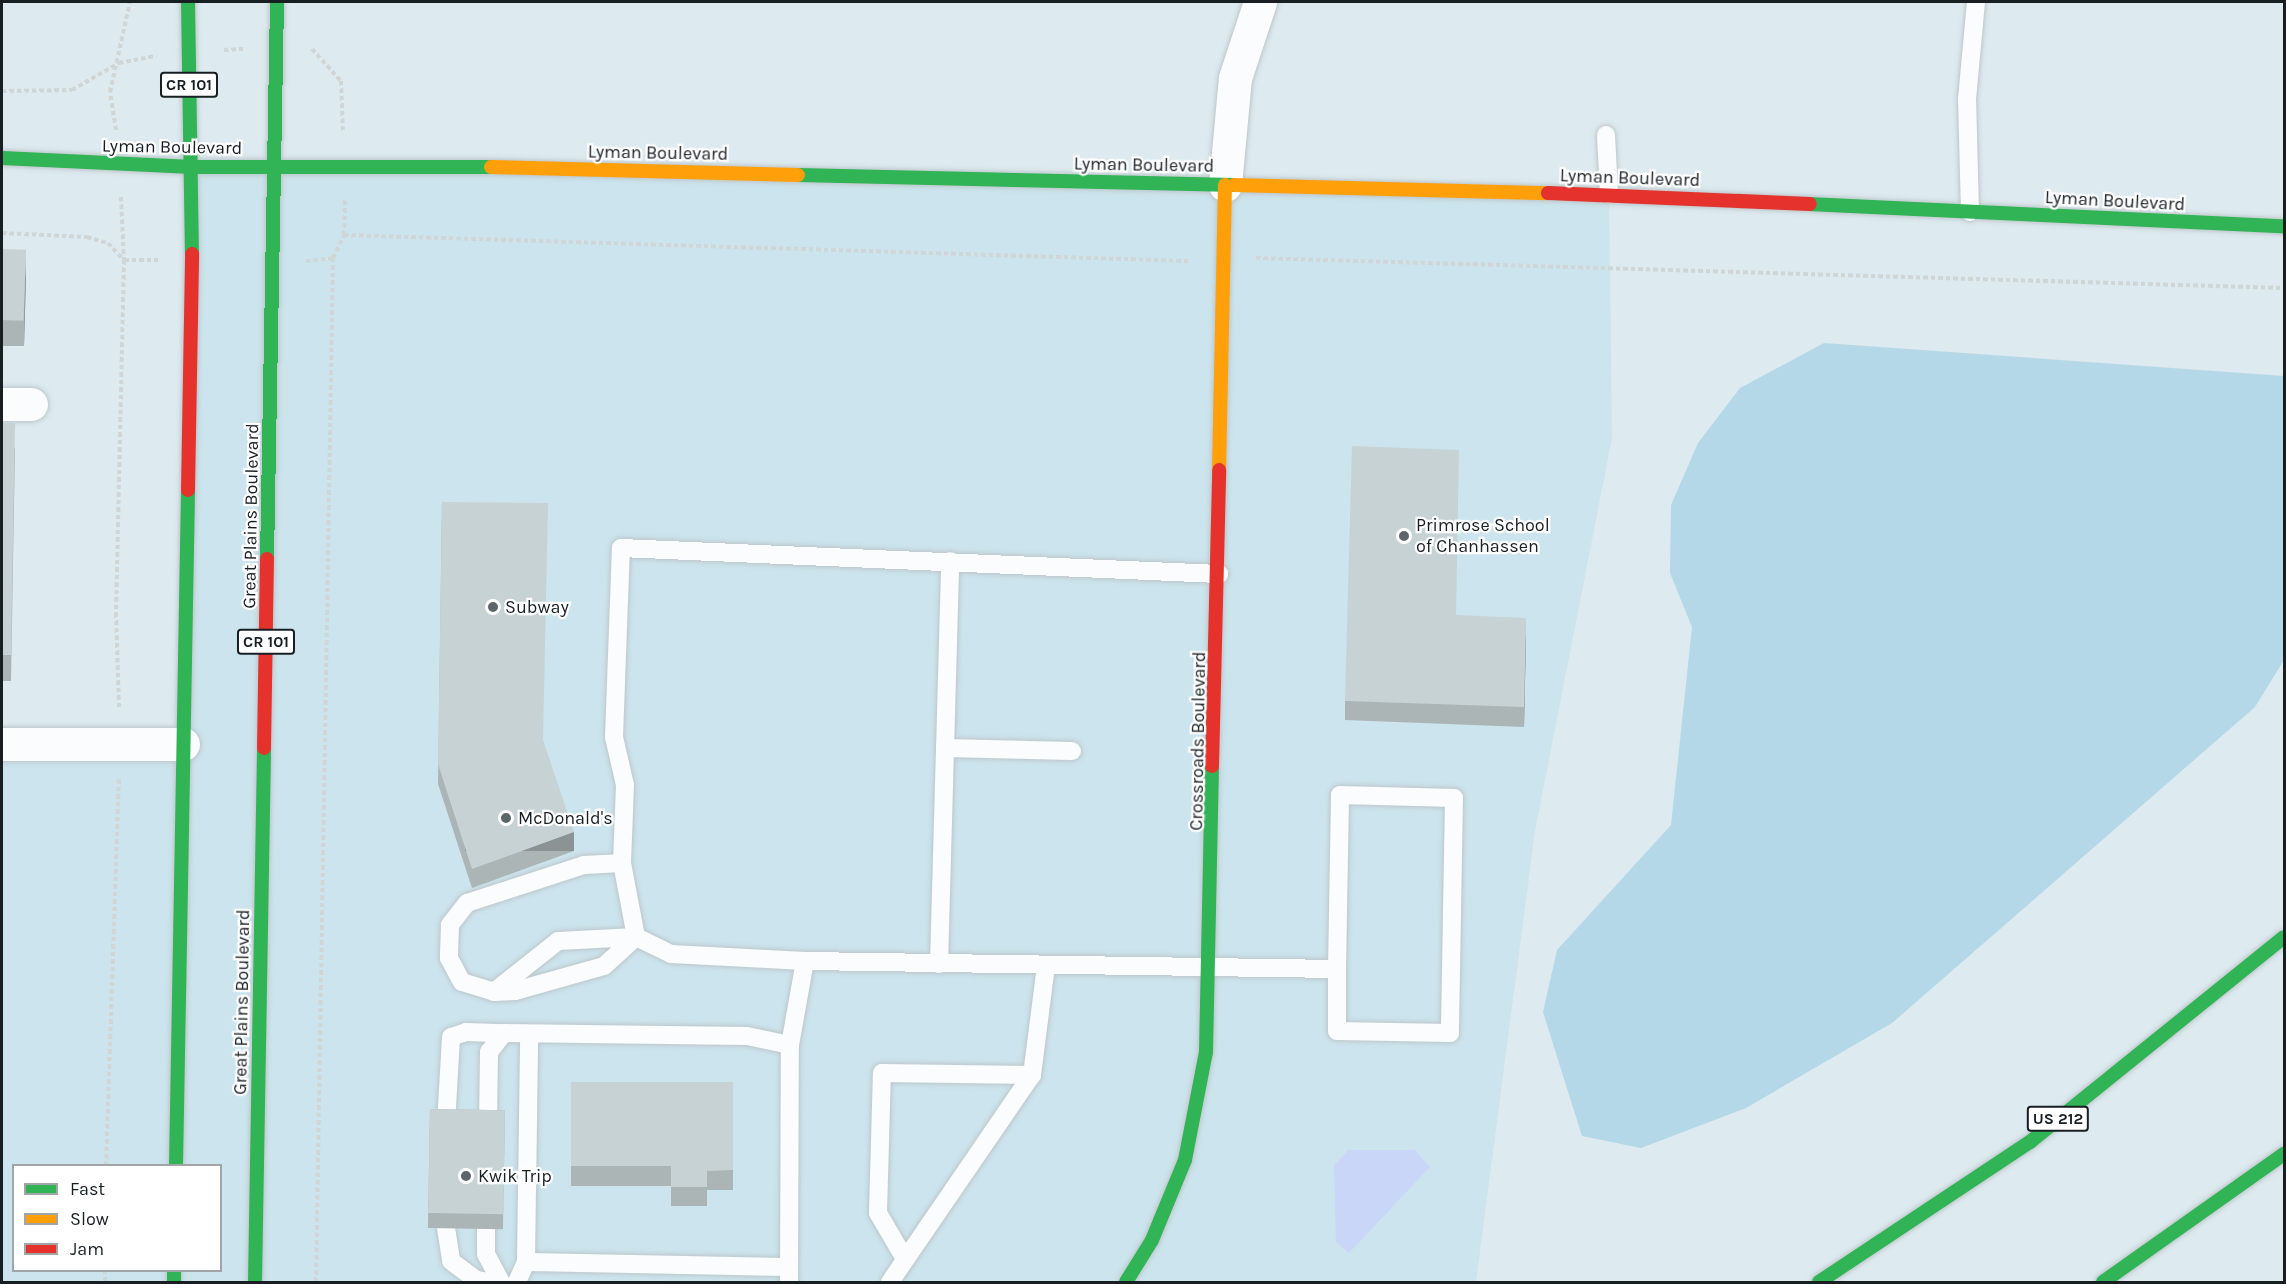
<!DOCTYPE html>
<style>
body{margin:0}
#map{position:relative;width:2286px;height:1284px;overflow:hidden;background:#ddeaef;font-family:Karla,sans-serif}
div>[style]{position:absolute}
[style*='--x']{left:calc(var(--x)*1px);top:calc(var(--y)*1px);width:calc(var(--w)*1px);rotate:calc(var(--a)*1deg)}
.built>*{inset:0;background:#cce4ed}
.green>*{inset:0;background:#b4d8e7}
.water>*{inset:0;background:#cad6f7}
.path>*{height:4px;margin-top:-2px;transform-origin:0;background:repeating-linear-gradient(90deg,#d0d5d6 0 4.5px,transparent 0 7.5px)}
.roads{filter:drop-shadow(0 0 2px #bdc7cb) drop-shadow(0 0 2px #bdc7cb)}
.lane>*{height:18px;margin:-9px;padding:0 9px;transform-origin:9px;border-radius:9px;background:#fafcfd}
.street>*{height:33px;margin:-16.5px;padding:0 16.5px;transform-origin:16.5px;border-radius:16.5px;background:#fafcfd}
.fast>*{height:14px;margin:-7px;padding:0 7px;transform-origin:7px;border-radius:7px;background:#30b455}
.slow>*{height:14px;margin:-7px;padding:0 7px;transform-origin:7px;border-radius:7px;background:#ff9f0a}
.jam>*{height:14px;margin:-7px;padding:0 7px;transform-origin:7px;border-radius:7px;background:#e5322d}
.wall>*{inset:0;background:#abb5b6;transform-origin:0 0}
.shaded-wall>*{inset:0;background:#8b9394;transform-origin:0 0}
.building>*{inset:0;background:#c7d2d4;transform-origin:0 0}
.dots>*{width:16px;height:16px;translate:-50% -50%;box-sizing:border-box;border:3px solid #fff;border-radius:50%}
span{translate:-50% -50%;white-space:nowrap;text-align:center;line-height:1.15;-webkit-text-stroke:4.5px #fff;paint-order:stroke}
.shield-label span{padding:2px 4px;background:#fff;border:2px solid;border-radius:4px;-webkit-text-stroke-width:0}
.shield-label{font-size:16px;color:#171f23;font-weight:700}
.street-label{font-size:18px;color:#171f23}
.poi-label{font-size:18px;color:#171f23}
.left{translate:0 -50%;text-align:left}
.frame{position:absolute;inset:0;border:3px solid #171f23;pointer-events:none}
.legend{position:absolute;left:12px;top:1164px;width:210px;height:108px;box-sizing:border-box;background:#fff;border:2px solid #a2a5a7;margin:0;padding:8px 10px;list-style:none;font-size:18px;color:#171f23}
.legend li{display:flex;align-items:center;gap:12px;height:30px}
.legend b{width:30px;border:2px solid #a2a5a7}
</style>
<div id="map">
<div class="built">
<div style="clip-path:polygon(evenodd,193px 168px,1609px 194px,1612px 438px,1535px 831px,1476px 1282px,2px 1282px,2px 744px,183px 744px,193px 168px,14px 1166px,220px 1166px,220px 1270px,14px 1270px,14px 1166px)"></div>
</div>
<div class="green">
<div style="clip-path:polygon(1824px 343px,2284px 376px,2284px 660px,2255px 707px,1892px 1023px,1746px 1108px,1641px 1148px,1582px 1136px,1543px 1012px,1557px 950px,1671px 825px,1692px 627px,1670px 573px,1671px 505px,1698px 443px,1740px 388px)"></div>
</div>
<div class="water">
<div style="clip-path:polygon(1348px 1150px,1415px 1150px,1430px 1167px,1349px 1253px,1336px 1242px,1334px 1166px)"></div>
</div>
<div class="path">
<div style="--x:312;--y:49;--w:43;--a:47.8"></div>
<div style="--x:341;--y:81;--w:51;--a:87.8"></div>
<div style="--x:224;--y:50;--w:19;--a:-3"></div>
<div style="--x:2;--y:91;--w:70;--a:-0.8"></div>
<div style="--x:72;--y:90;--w:54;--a:-29.9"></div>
<div style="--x:119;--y:63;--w:38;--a:-11"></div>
<div style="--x:116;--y:130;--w:38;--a:-99"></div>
<div style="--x:110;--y:92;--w:92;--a:-77.5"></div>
<div style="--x:121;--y:197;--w:63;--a:87.3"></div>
<div style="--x:124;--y:260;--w:34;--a:0"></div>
<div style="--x:2;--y:233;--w:85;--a:2.7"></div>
<div style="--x:87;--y:237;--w:22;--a:16"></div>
<div style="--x:108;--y:243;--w:23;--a:47"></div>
<div style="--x:124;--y:260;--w:353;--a:91.3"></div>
<div style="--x:116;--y:613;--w:96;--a:88.2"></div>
<div style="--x:344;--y:235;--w:845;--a:1.76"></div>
<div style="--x:1256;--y:258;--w:1028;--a:1.67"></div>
<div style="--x:306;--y:261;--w:27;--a:-6"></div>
<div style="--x:106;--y:1166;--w:387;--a:-88.1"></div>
<div style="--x:105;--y:1270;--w:12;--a:90"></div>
<div style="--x:316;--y:1282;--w:1024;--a:-89.05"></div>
<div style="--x:333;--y:258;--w:25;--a:-64"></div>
<div style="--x:344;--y:235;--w:35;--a:-88"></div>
</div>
<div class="roads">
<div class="lane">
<div style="--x:1606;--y:135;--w:59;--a:87.1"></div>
<div style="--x:1970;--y:212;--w:113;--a:-91.5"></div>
<div style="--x:1967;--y:99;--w:97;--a:-84.7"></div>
<div style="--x:945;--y:748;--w:127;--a:1.4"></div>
<div style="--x:622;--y:863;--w:38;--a:177"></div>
<div style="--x:584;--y:865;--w:123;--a:162"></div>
<div style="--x:467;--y:903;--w:28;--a:128"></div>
<div style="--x:450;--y:925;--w:33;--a:92"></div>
<div style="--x:449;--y:958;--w:27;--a:62"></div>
<div style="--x:462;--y:982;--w:34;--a:17"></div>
<div style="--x:494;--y:992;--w:21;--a:-3"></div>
<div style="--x:515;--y:991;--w:92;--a:-15.7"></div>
<div style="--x:604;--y:966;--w:43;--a:-42.2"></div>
<div style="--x:805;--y:961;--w:532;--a:0.86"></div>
<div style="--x:1337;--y:969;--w:174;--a:-89"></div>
<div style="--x:1340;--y:795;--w:114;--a:1.5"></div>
<div style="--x:1454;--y:798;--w:235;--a:91"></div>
<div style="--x:1450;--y:1033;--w:113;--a:-179"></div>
<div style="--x:1337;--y:1031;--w:62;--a:-90"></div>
<div style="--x:939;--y:964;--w:403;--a:-88.4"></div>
<div style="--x:495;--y:991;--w:80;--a:-38.4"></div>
<div style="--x:558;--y:941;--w:78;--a:-2.9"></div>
<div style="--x:446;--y:1124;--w:87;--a:-86.7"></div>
<div style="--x:451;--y:1037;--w:16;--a:-18"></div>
<div style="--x:466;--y:1032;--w:38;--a:2"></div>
<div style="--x:488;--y:1125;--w:73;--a:-89.2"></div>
<div style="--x:489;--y:1052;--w:24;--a:-52"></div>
<div style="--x:504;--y:1033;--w:243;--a:0.7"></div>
<div style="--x:747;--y:1036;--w:44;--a:11.8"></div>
<div style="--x:446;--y:1228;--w:33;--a:81"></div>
<div style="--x:451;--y:1261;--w:31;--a:37"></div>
<div style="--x:476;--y:1280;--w:12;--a:9"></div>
<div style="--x:486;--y:1229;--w:25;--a:90"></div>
<div style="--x:486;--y:1254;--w:32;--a:62"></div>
<div style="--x:905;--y:1259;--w:53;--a:-120.4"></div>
<div style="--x:878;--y:1213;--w:140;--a:-88.4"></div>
<div style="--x:882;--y:1073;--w:150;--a:0.8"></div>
<div style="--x:526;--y:1262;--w:228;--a:-89.2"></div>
<div style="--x:517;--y:1282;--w:22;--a:-66"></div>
<div style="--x:526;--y:1262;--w:263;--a:1.1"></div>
<div style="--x:789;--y:1282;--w:237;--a:-89.8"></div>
<div style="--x:790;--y:1045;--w:85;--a:-79.9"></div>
<div style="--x:805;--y:961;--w:134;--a:-177"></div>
<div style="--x:671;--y:954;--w:39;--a:-154"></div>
<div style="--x:636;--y:937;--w:75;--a:-100.7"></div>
<div style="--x:622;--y:863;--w:78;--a:-87.8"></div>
<div style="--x:625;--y:785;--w:49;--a:-102.9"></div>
<div style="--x:614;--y:737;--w:189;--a:-87.9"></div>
<div style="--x:621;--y:548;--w:599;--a:2.49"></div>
<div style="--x:890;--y:1282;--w:251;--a:-55.6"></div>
<div style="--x:1032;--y:1075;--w:110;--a:-82.7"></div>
</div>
<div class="street">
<div style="--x:1225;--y:185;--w:107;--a:-84.7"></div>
<div style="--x:1235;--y:78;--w:80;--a:-71.8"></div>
<div style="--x:2;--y:404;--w:29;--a:0"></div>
<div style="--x:2;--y:744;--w:181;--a:0"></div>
</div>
<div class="fast">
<div style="--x:188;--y:2;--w:252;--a:89.1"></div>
<div style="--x:2;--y:158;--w:191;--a:2.7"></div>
<div style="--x:193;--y:167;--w:298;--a:0"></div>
<div style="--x:798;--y:175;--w:436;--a:1.3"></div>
<div style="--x:1810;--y:204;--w:475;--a:2.7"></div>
<div style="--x:267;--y:559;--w:557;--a:-88.97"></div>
<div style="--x:176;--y:1166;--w:676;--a:-88.98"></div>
<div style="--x:174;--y:1270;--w:12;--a:90"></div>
<div style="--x:255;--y:1282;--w:534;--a:-89.03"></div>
<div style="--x:1126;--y:1282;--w:49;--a:-58.2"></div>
<div style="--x:1152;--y:1240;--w:87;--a:-67.6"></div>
<div style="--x:1185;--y:1160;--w:110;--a:-79"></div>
<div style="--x:1206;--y:1052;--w:286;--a:-88.8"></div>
<div style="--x:1819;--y:1282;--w:253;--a:-33.6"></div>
<div style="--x:2030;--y:1142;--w:326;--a:-38.9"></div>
<div style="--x:2103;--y:1282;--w:222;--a:-35.3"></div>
</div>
<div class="slow">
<div style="--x:491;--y:167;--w:307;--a:1.5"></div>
<div style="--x:1234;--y:185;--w:314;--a:1.5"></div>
<div style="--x:1219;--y:470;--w:285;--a:-88.8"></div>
</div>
<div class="jam">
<div style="--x:1548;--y:193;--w:262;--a:2.4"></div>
<div style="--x:188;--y:490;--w:236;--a:-89"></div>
<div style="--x:264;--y:748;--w:189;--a:-89.1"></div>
<div style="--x:1212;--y:766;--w:296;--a:-88.6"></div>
</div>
</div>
<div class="wall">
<div style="clip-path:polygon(2px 249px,26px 276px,24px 346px,2px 346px)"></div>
<div style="clip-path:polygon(2px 423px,15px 449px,11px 681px,2px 681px)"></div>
<div style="clip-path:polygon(442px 502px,543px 741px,574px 851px,472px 888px,438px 784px)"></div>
<div style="clip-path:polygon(1457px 615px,1526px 637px,1524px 727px,1345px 720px,1345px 701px)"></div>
<div style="clip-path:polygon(571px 1082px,733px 1082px,733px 1190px,707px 1190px,707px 1206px,671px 1206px,671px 1186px,571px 1186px)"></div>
<div style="left:430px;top:1109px;width:75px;height:119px;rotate:1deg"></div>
</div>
<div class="shaded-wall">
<div style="clip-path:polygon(26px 250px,26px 276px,24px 346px,24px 320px)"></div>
<div style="clip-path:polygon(1526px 618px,1526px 637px,1524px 727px,1524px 707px)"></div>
<div style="left:574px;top:832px;width:19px;height:109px;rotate:90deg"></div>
</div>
<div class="building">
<div style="left:2px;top:249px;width:24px;height:71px;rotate:2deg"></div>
<div style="clip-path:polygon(2px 423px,15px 423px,11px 655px,2px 655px)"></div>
<div style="clip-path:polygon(1352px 446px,1459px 450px,1456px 615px,1526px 618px,1524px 707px,1345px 701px)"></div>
<div style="clip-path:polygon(442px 502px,548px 503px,543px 740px,574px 832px,472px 869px,438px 764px)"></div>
<div style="clip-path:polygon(571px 1082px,733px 1082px,733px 1170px,707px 1171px,707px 1187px,671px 1187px,671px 1166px,571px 1166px)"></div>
<div style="left:430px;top:1109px;width:75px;height:104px;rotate:1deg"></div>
</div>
<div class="dots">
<div style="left:1404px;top:536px;background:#5c666a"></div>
<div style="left:493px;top:607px;background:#5c666a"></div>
<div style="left:506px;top:818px;background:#5c666a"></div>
<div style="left:466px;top:1176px;background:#5c666a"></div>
</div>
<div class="shield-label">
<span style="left:189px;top:85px">CR 101</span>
<span style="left:266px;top:642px">CR 101</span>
<span style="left:2058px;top:1119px">US 212</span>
</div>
<div class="street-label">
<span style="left:172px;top:147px;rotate:1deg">Lyman Boulevard</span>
<span style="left:658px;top:153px;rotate:1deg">Lyman Boulevard</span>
<span style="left:1144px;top:165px;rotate:1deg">Lyman Boulevard</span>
<span style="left:1630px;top:178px;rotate:2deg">Lyman Boulevard</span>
<span style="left:2115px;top:201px;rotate:3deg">Lyman Boulevard</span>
<span style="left:251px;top:516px;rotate:-89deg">Great Plains Boulevard</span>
<span style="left:1198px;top:741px;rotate:-89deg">Crossroads Boulevard</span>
<span style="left:242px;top:1002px;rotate:-89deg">Great Plains Boulevard</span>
</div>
<div class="poi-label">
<span class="left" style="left:1416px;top:536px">Primrose School<br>of Chanhassen</span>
<span class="left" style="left:505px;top:607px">Subway</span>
<span class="left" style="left:518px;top:818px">McDonald's</span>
<span class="left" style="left:478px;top:1176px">Kwik Trip</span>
</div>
<div class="frame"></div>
<ul class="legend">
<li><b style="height:8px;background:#30b455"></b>Fast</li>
<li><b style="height:8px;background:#ff9f0a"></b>Slow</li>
<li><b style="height:8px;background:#e5322d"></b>Jam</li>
</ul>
</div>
